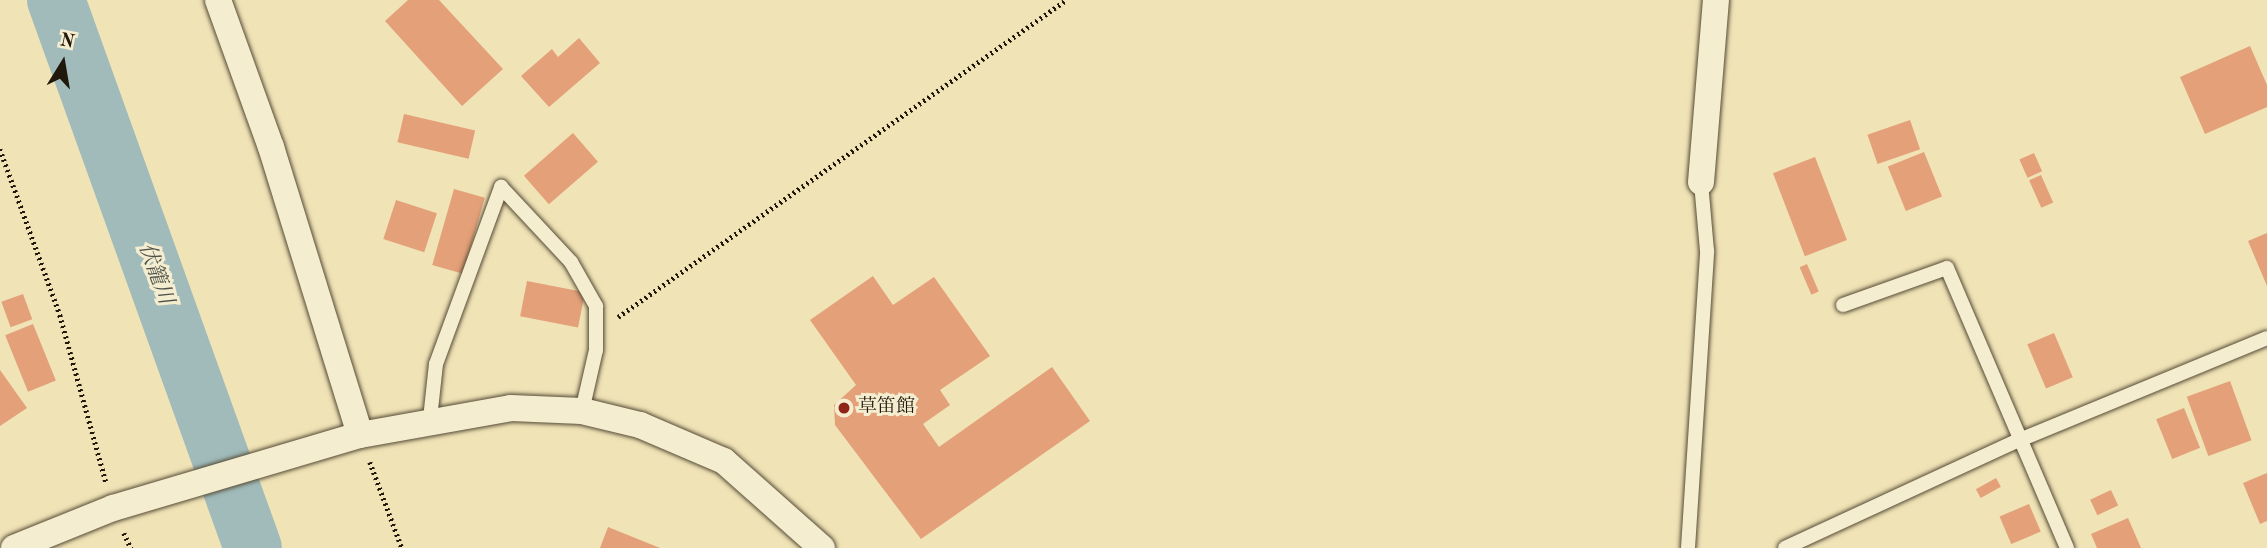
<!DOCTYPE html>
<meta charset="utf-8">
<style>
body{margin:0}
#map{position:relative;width:2267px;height:548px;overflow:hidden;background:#f0e3b6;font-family:"Old Standard TT","Noto Serif JP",serif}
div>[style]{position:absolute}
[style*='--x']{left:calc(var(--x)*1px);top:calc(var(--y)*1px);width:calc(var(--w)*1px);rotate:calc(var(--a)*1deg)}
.river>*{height:58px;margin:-29px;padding:0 29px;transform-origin:29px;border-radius:29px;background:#a0bbba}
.building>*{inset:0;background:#e3a079;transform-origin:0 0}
.path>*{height:4.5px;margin-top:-2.25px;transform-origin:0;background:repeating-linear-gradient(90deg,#21180c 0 2px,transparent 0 5.5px)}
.roads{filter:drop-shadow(0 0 2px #554b36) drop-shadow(0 0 2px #554b36)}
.lane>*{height:14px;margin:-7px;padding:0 7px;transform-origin:7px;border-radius:7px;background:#f5edd0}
.street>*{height:26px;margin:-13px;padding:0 13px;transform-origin:13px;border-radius:13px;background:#f5edd0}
.dots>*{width:19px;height:19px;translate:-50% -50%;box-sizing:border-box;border:4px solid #f5edd0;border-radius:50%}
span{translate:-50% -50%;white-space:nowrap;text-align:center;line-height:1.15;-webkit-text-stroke:6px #f5edd0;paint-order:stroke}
.poi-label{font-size:19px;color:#21180c}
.left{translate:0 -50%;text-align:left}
.water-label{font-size:21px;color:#4d5149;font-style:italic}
.north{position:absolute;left:28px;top:28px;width:70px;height:70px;-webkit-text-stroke:5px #f5edd0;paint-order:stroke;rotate:11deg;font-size:19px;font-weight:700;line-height:28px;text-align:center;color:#21180c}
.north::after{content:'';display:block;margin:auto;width:24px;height:32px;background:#21180c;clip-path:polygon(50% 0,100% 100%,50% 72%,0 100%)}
</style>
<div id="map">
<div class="river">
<div style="--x:56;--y:0;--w:582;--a:70.23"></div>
</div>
<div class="building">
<div style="clip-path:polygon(408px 0,439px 0,503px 69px,462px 106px,385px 21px)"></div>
<div style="clip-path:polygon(579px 38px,600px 63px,549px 107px,521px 76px,552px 49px,558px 57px)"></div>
<div style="clip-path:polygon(2250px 46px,2267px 85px,2267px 107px,2205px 134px,2180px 77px)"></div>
<div style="left:404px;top:114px;width:73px;height:29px;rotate:13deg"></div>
<div style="left:1910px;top:120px;width:31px;height:45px;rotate:71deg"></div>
<div style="left:573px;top:133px;width:38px;height:65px;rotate:49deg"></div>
<div style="left:1924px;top:152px;width:48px;height:39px;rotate:68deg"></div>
<div style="left:2034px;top:153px;width:20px;height:16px;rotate:66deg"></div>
<div style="left:1815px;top:157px;width:89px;height:45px;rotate:69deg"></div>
<div style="left:2041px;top:175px;width:30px;height:13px;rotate:66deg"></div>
<div style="left:454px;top:189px;width:32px;height:79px;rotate:16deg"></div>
<div style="left:396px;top:200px;width:43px;height:41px;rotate:18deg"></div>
<div style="clip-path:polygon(2267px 233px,2267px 286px,2248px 241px)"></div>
<div style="left:1807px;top:264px;width:30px;height:8px;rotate:67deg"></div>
<div style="clip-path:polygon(873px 276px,893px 305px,934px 277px,990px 356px,940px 390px,950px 405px,923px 424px,939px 447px,1052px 367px,1090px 421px,921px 539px,835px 425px,834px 405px,856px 385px,810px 320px)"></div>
<div style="left:527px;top:281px;width:59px;height:36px;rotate:11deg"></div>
<div style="left:23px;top:294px;width:27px;height:23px;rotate:70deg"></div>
<div style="left:33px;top:324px;width:61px;height:30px;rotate:68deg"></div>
<div style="left:2054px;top:333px;width:48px;height:29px;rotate:67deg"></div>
<div style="clip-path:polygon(0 370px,27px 408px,0 426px)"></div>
<div style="left:2230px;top:381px;width:63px;height:46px;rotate:70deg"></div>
<div style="left:2184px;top:408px;width:43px;height:30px;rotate:68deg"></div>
<div style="clip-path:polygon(2267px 473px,2267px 521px,2260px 524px,2243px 483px)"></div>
<div style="left:1996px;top:478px;width:10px;height:23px;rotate:61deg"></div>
<div style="left:2111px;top:490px;width:17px;height:23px;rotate:65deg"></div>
<div style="left:2029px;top:504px;width:30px;height:32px;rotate:67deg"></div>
<div style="clip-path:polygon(2128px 518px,2141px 548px,2097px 548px,2091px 534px)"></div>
<div style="clip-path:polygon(608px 527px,660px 548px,600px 548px)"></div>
</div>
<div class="path">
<div style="--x:0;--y:149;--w:177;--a:70.1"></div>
<div style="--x:60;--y:315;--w:173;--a:74.6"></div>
<div style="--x:618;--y:317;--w:549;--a:-35.28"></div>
<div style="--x:370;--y:462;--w:92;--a:69.6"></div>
<div style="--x:124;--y:533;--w:17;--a:65"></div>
</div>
<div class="roads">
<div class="lane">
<div style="--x:1843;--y:305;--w:110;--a:-19.6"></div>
<div style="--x:1947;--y:268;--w:305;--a:66.8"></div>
<div style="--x:430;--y:419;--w:55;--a:-83.8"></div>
<div style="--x:436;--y:364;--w:189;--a:-69.8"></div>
<div style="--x:501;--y:187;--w:103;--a:47"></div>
<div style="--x:571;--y:262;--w:51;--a:60.4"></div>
<div style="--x:596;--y:306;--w:44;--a:90"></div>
<div style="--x:596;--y:350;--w:63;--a:102.9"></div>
<div style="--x:1688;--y:548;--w:298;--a:-86.3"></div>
<div style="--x:1707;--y:251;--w:69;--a:-95"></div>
<div style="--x:1785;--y:548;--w:255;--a:-24.8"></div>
<div style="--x:2017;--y:441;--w:270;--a:-22.4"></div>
</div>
<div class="street">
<div style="--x:218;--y:0;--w:156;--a:70.2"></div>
<div style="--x:271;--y:147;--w:301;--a:72.8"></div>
<div style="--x:1701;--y:182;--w:183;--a:-85.3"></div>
<div style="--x:14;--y:548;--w:107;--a:-22"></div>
<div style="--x:113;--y:508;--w:258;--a:-16.5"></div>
<div style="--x:360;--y:435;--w:153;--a:-10.1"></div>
<div style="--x:511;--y:408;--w:71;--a:2.4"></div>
<div style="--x:582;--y:411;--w:60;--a:13.6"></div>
<div style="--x:640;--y:425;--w:91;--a:23.2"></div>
<div style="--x:724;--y:461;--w:131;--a:41.6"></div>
</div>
</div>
<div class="dots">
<div style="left:844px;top:408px;background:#8f2418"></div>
</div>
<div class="poi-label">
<span class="left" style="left:858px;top:408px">草笛館</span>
</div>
<div class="water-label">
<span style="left:155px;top:274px;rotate:70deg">伏籠川</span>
</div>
<div class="north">N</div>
</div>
